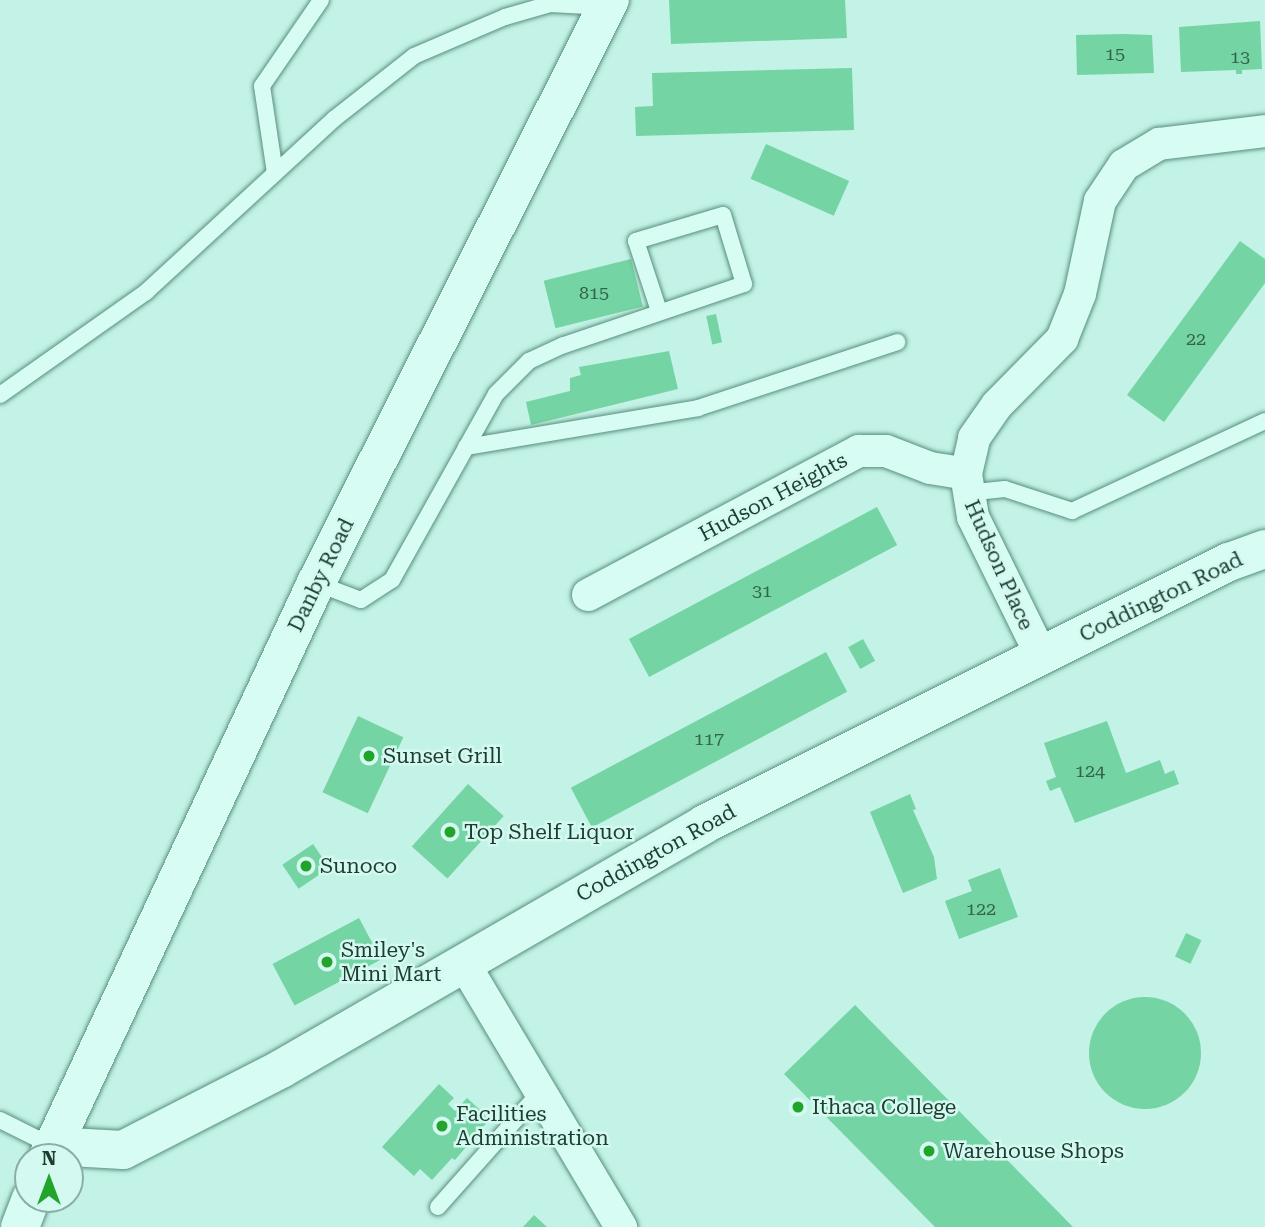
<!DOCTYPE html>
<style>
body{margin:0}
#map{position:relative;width:1265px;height:1227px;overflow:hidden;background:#c3f2e7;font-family:"Roboto Serif",serif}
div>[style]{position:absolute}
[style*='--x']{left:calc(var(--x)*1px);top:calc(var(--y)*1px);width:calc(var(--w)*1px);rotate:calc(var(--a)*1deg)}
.building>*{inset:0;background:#75d4a3;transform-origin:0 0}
.round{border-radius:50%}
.roads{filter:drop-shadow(0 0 2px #578f79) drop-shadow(0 0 2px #578f79)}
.service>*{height:16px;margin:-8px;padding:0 8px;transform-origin:8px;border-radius:8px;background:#d7fcf4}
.minor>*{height:32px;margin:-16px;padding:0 16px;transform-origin:16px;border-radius:16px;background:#d7fcf4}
.tertiary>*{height:38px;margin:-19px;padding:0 19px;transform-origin:19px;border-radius:19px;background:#d7fcf4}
.secondary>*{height:38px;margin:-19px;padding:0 19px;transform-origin:19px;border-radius:19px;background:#d7fcf4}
.dots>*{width:19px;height:19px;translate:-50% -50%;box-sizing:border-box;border:4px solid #d3f9f1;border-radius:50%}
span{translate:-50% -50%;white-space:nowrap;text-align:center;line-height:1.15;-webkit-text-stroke:5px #d3f9f1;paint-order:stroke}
.number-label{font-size:18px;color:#33634c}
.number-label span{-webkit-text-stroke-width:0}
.street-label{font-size:21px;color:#1d3d2f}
.poi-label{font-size:21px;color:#1d3d2f}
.left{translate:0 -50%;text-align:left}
.north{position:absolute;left:14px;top:1143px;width:70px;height:70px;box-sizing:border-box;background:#d3f9f1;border:2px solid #8aaea3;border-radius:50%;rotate:0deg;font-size:19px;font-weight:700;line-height:28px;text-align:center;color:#1d3d2f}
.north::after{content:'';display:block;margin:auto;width:24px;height:32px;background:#21a429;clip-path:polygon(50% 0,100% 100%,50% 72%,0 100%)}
</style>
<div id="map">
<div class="building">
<div style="clip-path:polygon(669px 0,845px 0,847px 38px,671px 44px)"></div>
<div style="clip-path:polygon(1260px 21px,1262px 69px,1242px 70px,1242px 74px,1236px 74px,1236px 70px,1181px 72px,1179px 27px)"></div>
<div style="clip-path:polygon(1122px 34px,1152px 35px,1154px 73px,1077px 75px,1076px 35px)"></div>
<div style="clip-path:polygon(852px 68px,854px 130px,636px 136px,635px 107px,653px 106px,652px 73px)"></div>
<div style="left:766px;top:144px;width:91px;height:38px;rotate:24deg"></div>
<div style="clip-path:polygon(1240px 241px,1265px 259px,1265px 283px,1164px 422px,1127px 395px)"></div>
<div style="left:631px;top:259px;width:49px;height:90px;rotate:76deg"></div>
<div style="left:716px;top:314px;width:29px;height:10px;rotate:78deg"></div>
<div style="clip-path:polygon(669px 351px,678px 389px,531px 425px,526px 402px,570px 391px,570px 378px,581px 375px,579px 367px)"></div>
<div style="left:877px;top:507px;width:43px;height:281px;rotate:62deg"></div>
<div style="left:863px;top:639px;width:25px;height:17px;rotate:61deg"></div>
<div style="left:826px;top:652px;width:45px;height:289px;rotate:62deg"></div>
<div style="left:358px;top:716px;width:50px;height:84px;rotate:25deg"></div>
<div style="clip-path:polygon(1107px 721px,1126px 773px,1160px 760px,1165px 774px,1174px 770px,1179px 784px,1075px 823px,1060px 787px,1050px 791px,1046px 781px,1056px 777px,1044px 743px)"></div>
<div style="left:468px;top:784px;width:48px;height:84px;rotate:42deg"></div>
<div style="clip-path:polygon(910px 794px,916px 809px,913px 810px,934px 857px,937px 879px,903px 893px,870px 812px)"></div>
<div style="left:313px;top:844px;width:29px;height:37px;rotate:56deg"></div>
<div style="clip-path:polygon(1000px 868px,1018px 917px,959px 939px,945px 901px,972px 891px,968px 880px)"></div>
<div style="left:359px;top:918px;width:47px;height:98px;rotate:62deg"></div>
<div style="left:1186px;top:933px;width:17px;height:26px;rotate:25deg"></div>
<div class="round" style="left:1089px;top:997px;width:112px;height:112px"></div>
<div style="clip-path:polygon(855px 1005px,1073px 1227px,935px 1227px,784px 1074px)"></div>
<div style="clip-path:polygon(439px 1084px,454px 1098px,448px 1104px,455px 1111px,467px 1098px,490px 1119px,455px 1160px,452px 1158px,432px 1180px,420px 1169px,414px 1176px,382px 1147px)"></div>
<div style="clip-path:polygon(534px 1215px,547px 1227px,523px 1227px)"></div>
</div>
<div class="roads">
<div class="service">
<div style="--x:275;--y:173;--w:88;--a:-98.5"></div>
<div style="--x:262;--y:86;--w:104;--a:-55.5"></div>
<div style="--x:0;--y:395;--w:179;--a:-35.2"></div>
<div style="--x:146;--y:292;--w:255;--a:-42.6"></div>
<div style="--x:334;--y:119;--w:102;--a:-38.2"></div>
<div style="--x:414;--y:56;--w:99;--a:-23.2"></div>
<div style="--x:505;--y:17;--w:47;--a:-16.1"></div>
<div style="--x:550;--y:4;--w:57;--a:3"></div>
<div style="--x:466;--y:447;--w:235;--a:-9.5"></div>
<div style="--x:698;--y:408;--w:210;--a:-18.3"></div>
<div style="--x:966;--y:493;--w:39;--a:-6"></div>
<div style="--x:1005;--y:489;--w:71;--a:18.2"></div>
<div style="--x:1072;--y:511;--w:213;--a:-25"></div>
<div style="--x:316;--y:583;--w:48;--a:20.7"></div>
<div style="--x:361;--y:600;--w:37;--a:-33"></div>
<div style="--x:392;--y:580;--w:213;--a:-60.8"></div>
<div style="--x:496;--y:394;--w:47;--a:-45"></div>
<div style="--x:529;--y:361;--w:38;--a:-25"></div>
<div style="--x:564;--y:345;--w:190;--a:-18.7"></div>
<div style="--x:744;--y:284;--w:72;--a:-106.9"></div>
<div style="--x:723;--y:215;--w:91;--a:163.4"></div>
<div style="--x:636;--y:241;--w:74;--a:71.8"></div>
<div style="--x:0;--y:1120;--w:58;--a:26.6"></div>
<div style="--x:438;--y:1207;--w:154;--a:-48.4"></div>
</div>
<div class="minor">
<div style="--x:588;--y:595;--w:307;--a:-28"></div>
<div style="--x:859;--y:451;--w:27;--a:0"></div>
<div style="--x:886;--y:451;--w:47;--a:21.1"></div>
<div style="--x:930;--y:468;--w:36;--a:9"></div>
<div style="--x:1041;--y:655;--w:154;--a:-116.2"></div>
<div style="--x:973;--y:517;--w:44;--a:-99.2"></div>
<div style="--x:966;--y:474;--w:37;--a:-77"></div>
<div style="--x:974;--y:438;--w:40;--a:-55.1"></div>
<div style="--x:997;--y:405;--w:93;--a:-45.4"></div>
<div style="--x:1062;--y:339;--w:48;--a:-68.2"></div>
<div style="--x:1080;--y:294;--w:95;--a:-77.9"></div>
<div style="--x:1100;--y:201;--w:43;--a:-56.3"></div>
<div style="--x:1124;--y:165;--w:41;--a:-31"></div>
<div style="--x:1159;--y:144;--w:107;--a:-7"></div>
<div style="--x:463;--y:962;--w:309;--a:59.2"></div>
</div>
<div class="tertiary">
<div style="--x:52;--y:1146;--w:71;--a:3.2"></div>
<div style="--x:123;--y:1150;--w:178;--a:-27.1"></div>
<div style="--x:281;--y:1069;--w:490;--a:-30"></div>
<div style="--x:705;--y:824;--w:586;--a:-26.57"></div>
<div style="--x:1229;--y:562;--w:38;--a:-20"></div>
</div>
<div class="secondary">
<div style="--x:48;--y:1157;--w:633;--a:-64.97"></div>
<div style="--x:316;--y:583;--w:653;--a:-63.24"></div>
<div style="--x:20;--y:1227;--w:30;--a:-69"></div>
</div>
</div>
<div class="dots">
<div style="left:369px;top:756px;background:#21a429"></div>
<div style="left:450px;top:832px;background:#21a429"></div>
<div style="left:306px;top:866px;background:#21a429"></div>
<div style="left:327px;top:962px;background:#21a429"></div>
<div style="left:798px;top:1107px;background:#21a429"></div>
<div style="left:442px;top:1126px;background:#21a429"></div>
<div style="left:929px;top:1151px;background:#21a429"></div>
</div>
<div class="number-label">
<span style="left:1115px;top:54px">15</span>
<span style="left:1240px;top:57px">13</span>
<span style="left:594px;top:293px">815</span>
<span style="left:1196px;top:339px">22</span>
<span style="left:762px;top:591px">31</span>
<span style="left:709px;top:739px">117</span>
<span style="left:1090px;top:771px">124</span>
<span style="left:981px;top:909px">122</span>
</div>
<div class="street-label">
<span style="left:773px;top:497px;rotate:-28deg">Hudson Heights</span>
<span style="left:999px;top:565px;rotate:66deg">Hudson Place</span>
<span style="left:321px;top:575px;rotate:-64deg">Danby Road</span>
<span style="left:1161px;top:597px;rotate:-26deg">Coddington Road</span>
<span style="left:656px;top:853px;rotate:-29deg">Coddington Road</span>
</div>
<div class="poi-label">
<span class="left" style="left:383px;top:756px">Sunset Grill</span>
<span class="left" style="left:464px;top:832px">Top Shelf Liquor</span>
<span class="left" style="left:320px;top:866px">Sunoco</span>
<span class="left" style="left:341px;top:962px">Smiley's<br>Mini Mart</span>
<span class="left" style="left:812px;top:1107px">Ithaca College</span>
<span class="left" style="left:456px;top:1126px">Facilities<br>Administration</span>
<span class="left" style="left:943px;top:1151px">Warehouse Shops</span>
</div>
<div class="north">N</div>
</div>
